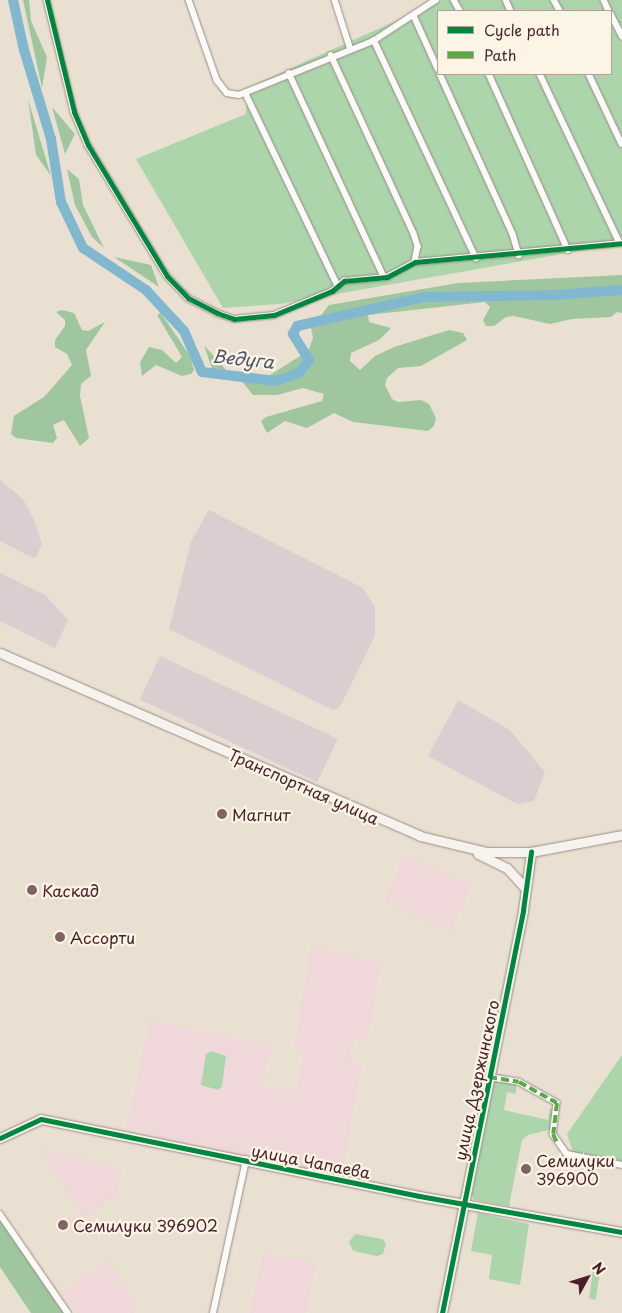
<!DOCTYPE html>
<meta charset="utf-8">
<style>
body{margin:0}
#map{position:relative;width:622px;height:1313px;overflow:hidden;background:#eae0d2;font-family:"Playpen Sans",sans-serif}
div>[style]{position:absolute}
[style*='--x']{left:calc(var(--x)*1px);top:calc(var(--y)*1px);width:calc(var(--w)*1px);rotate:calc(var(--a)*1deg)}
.built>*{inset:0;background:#efd7da;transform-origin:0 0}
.industrial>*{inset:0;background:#dbcdd0;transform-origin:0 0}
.green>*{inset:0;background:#acd5ac;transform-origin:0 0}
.forest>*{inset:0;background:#a0c6a0}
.river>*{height:10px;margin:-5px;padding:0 5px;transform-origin:5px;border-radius:5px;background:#81b8d0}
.roads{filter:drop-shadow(0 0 1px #998d88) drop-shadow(0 0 1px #998d88)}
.street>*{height:5.5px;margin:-2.75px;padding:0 2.75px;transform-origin:2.75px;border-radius:2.75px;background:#fcfaf8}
.secondary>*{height:9px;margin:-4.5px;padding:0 4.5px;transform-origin:4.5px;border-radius:4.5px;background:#f6f2ed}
.quiet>*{height:4px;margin-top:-2px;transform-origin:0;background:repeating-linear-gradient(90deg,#57aa44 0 8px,transparent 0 12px)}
.cycleway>*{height:5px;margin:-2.5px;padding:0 2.5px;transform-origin:2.5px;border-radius:2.5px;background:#00873e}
.dots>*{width:14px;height:14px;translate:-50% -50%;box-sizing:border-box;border:2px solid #fcf5e5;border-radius:50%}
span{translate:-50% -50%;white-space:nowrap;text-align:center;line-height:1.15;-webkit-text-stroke:4.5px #fcf5e5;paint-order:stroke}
.street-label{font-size:16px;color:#4a1f2b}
.poi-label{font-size:16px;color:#4a1f2b}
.left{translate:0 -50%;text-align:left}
.water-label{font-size:18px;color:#4e556d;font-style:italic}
.legend{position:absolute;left:437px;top:10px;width:175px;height:65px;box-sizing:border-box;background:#fcf5e5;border:1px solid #b59f9b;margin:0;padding:6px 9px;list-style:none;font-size:15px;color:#4a1f2b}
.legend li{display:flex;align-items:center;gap:10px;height:25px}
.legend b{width:25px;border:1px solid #b59f9b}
.north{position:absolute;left:562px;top:1253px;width:50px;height:50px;-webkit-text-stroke:4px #fcf5e5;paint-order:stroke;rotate:51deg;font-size:14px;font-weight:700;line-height:20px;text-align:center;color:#4a1f2b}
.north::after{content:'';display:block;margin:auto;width:18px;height:22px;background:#4a1f2b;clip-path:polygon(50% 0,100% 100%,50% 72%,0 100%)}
</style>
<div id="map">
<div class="built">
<div style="left:405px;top:855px;width:73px;height:51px;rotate:24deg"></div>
<div style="clip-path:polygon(311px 946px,381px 963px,368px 1038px,355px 1039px,347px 1059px,362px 1063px,342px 1174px,126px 1129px,150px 1020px,271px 1045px,263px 1085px,296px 1092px,304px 1051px,294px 1047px)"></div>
<div style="clip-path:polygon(37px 1147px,122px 1169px,117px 1192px,86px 1218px)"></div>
<div style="clip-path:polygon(263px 1252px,316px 1263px,306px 1313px,250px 1313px)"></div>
<div style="clip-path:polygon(108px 1261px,137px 1306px,134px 1313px,78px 1313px,63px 1292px)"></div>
</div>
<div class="industrial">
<div style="clip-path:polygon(0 480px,23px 499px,34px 520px,42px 544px,35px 559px,0 541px)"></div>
<div style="clip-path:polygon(209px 510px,363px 588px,375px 607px,375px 636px,340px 707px,333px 710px,169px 629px,191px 541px)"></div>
<div style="clip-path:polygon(0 573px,45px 595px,68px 620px,55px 648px,0 621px)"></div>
<div style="left:160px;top:656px;width:196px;height:48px;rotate:25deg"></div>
<div style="clip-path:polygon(458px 700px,510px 730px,545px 772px,534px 801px,517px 804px,428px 756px)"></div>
</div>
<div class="green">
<div style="clip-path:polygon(evenodd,442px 0,622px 0,622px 237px,596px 248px,280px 304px,223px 308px,136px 159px,246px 114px,247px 88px,442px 0,438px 11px,611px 11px,611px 74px,438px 74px,438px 11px)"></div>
<div style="clip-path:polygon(211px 1051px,226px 1056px,222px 1086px,218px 1090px,201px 1085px,206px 1054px)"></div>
<div style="clip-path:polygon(622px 1055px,622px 1162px,573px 1153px,567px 1134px)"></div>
<div style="clip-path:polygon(495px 1080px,516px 1083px,516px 1094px,507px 1092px,504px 1110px,548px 1120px,550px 1108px,555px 1109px,553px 1129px,528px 1135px,522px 1140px,509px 1206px,475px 1200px,468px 1192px,491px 1083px)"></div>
<div style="clip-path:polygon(478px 1213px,529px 1224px,520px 1285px,489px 1279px,492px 1255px,471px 1251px)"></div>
<div style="clip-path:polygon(355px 1234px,382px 1239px,386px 1244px,383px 1254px,377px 1256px,353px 1251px,349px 1242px)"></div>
<div style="left:594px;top:1263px;width:7px;height:36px;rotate:8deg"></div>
</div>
<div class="forest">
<div style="clip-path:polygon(23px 0,29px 0,31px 21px,47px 57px,42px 88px)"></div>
<div style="clip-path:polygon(28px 99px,51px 176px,36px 155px)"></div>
<div style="clip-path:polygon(52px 107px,75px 134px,65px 154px)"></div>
<div style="clip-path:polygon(67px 169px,79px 179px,83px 205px,104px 248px,92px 237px,75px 205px)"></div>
<div style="clip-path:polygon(114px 257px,151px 265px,159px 287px)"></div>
<div style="clip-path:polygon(622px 275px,622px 313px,617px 312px,611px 317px,572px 319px,550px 324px,514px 316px,506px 317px,494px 326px,486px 326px,483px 320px,490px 307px,485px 302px,368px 315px,369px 322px,391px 328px,379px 340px,351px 353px,350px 361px,360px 370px,375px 356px,394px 347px,449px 330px,463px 333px,467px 340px,421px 366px,398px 368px,387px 378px,385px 385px,392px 399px,398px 402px,421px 400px,429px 404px,436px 418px,434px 426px,428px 431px,353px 422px,334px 413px,307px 428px,285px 421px,267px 433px,261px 421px,266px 417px,322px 401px,324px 394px,303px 388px,277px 395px,253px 395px,240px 379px,248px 381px,270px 375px,308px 351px,313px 338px,311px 328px,329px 305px,458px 283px)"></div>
<div style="clip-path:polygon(62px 310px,74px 313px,82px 330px,88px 331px,105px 322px,86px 350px,91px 376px,81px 384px,80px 396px,89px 438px,80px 446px,64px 420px,53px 425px,57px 438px,53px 443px,16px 438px,11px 434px,14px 416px,44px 397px,72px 365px,67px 354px,55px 347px,55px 340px,65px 326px,65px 320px,56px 312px)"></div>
<div style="clip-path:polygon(161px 313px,190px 356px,194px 370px,191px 374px,182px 376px,156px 365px,142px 376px,140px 362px,149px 347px,162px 350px,176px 363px,182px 357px,157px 315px)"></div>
<div style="clip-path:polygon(204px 345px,226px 370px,212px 369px)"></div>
<div style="clip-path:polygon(0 1220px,64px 1313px,31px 1313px,0 1267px)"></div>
</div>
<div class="river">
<div style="--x:13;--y:0;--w:51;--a:77.6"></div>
<div style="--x:24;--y:50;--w:93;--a:73.1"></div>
<div style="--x:51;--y:139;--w:64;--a:81"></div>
<div style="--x:61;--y:202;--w:51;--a:64.4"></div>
<div style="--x:83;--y:248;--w:76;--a:33.7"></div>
<div style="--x:146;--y:290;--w:56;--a:47.2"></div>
<div style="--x:184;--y:331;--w:45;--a:66.3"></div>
<div style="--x:202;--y:372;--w:74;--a:7"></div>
<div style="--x:275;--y:381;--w:25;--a:-18"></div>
<div style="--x:299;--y:373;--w:16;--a:-52"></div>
<div style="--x:309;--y:360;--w:31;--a:-122"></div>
<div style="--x:293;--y:334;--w:9;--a:-63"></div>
<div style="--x:297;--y:326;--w:131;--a:-12.8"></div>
<div style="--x:425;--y:297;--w:128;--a:-0.9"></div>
<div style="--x:553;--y:295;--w:69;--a:-4.1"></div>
</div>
<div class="roads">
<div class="street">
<div style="--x:47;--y:0;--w:115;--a:76.4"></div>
<div style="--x:74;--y:112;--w:36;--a:67"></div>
<div style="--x:88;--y:145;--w:153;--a:58.9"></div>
<div style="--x:167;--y:276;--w:30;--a:46"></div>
<div style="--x:188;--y:298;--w:33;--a:27"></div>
<div style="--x:217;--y:313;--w:18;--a:19"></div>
<div style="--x:234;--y:319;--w:40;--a:-5.7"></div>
<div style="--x:274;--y:315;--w:63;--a:-22.5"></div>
<div style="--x:332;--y:291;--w:16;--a:-40"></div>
<div style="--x:344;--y:281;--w:43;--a:-5.3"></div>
<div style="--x:387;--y:277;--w:32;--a:-28"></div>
<div style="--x:415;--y:262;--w:208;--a:-5.2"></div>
<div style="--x:189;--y:0;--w:85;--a:70.7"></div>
<div style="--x:217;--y:80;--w:16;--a:52"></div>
<div style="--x:227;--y:93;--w:12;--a:9"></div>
<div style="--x:239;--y:95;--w:144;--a:-21.9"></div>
<div style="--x:373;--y:41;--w:75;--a:-33.1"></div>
<div style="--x:335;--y:0;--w:49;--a:72.3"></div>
<div style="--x:454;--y:0;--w:13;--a:61"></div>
<div style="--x:506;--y:0;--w:12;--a:66"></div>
<div style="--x:554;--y:0;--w:13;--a:61"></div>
<div style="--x:604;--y:0;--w:12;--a:66"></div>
<div style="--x:611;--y:14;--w:25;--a:63"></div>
<div style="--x:414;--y:16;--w:58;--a:65.6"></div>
<div style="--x:374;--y:40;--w:241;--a:64.9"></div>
<div style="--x:331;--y:55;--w:197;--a:65.1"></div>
<div style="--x:414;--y:234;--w:13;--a:72"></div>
<div style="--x:418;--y:246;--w:16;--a:101"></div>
<div style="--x:289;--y:73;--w:225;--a:65"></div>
<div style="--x:440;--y:74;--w:176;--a:65.5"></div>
<div style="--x:513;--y:234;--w:22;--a:74"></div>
<div style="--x:489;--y:74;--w:193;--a:65.8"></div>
<div style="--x:540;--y:74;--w:187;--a:64.7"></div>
<div style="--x:589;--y:74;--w:77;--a:64.8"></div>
<div style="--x:246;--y:94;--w:213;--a:64.4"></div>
<div style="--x:489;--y:1077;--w:30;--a:9"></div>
<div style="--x:519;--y:1082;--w:43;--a:28.9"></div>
<div style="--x:557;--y:1103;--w:31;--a:97"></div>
<div style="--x:553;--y:1134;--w:24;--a:55"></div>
<div style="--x:567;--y:1154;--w:56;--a:11.3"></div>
<div style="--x:0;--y:1214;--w:120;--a:55.5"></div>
<div style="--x:213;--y:1313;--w:157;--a:-77.8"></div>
</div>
<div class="secondary">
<div style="--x:0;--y:653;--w:458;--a:23.5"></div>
<div style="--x:420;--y:836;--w:68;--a:13.6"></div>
<div style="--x:486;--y:852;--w:45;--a:0"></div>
<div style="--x:531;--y:852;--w:93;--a:-10.6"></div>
<div style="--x:478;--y:854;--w:32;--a:26"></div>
<div style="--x:507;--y:868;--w:28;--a:48"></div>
<div style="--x:0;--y:1138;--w:45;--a:-24.9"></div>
<div style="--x:41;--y:1119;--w:386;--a:11.5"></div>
<div style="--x:419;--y:1196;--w:206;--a:10.1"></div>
<div style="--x:442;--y:1313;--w:411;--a:-78.6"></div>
<div style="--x:523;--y:910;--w:59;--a:-82.1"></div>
</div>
</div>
<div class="quiet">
<div style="--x:489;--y:1077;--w:30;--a:9"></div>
<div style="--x:519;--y:1082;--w:43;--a:28.9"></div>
<div style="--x:557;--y:1103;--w:31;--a:97"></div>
<div style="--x:553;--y:1134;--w:10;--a:66"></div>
</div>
<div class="cycleway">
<div style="--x:47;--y:0;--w:115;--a:76.4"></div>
<div style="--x:74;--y:112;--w:36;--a:67"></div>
<div style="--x:88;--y:145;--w:153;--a:58.9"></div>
<div style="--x:167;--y:276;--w:30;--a:46"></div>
<div style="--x:188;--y:298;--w:33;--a:27"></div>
<div style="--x:217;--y:313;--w:18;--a:19"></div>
<div style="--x:234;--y:319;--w:40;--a:-5.7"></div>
<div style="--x:274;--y:315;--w:63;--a:-22.5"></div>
<div style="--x:332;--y:291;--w:16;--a:-40"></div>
<div style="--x:344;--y:281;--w:43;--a:-5.3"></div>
<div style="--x:387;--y:277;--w:32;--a:-28"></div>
<div style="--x:415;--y:262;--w:208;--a:-5.2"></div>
<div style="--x:0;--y:1138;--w:45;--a:-24.9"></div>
<div style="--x:41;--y:1119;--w:386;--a:11.5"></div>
<div style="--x:419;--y:1196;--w:206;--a:10.1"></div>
<div style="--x:442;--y:1313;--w:411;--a:-78.6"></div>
<div style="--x:523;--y:910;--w:59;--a:-82.1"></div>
</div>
<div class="dots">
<div style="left:222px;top:814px;background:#826365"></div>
<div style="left:32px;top:890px;background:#826365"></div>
<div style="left:60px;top:937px;background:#826365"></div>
<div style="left:526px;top:1169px;background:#826365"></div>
<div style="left:63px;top:1225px;background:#826365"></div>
</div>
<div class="street-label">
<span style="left:304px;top:786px;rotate:24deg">Транспортная улица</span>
<span style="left:476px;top:1080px;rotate:-78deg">улица Дзержинского</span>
<span style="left:311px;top:1161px;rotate:11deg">улица Чапаева</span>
</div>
<div class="poi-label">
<span class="left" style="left:232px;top:814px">Магнит</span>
<span class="left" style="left:42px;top:890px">Каскад</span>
<span class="left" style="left:70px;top:937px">Ассорти</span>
<span class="left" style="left:536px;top:1169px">Семилуки<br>396900</span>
<span class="left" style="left:73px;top:1225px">Семилуки 396902</span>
</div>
<div class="water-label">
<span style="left:243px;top:359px;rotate:6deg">Ведуга</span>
</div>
<ul class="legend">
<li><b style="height:6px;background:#00873e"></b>Cycle path</li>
<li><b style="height:6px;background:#57aa44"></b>Path</li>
</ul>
<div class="north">N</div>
</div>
